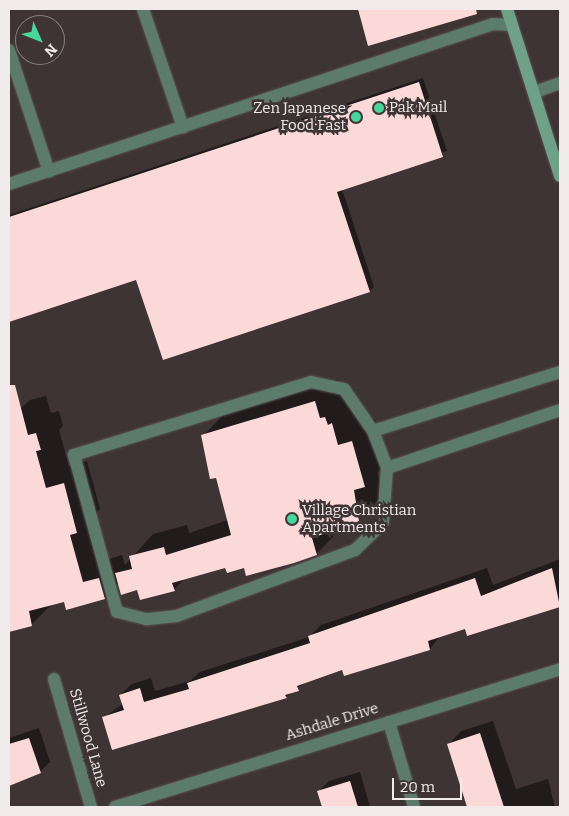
<!DOCTYPE html>
<style>
body{margin:0}
#map{position:relative;width:569px;height:816px;overflow:hidden;background:#3e3434;font-family:Bitter,serif}
div>[style]{position:absolute}
[style*='--x']{left:calc(var(--x)*1px);top:calc(var(--y)*1px);width:calc(var(--w)*1px);rotate:calc(var(--a)*1deg)}
.shadow>*{inset:0;background:#0007}
.building>*{inset:0;background:#fbd9d9}
.roads{filter:drop-shadow(0 0 1px #5b5151) drop-shadow(0 0 1px #5b5151)}
.lane>*{height:12px;margin:-6px;padding:0 6px;transform-origin:6px;border-radius:6px;background:#5c7b6b}
.street>*{height:12px;margin:-6px;padding:0 6px;transform-origin:6px;border-radius:6px;background:#5c7b6b}
.secondary>*{height:12px;margin:-6px;padding:0 6px;transform-origin:6px;border-radius:6px;background:#6ea188}
.dots>*{width:14px;height:14px;translate:-50% -50%;box-sizing:border-box;border:2px solid #3e3434;border-radius:50%}
span{translate:-50% -50%;white-space:nowrap;text-align:center;line-height:1.15;-webkit-text-stroke:5px #3e3434;paint-order:stroke}
.poi-label{font-size:15px;color:#f2ebeb}
.right{translate:-100% -50%;text-align:right}
.left{translate:0 -50%;text-align:left}
.street-label{font-size:15px;color:#f2ebeb}
.frame{position:absolute;inset:0;border:10px solid #f2ebeb;pointer-events:none}
.north{position:absolute;left:15px;top:15px;width:50px;height:50px;box-sizing:border-box;background:#3e3434;border:1px solid #867d7d;border-radius:50%;rotate:134deg;font-size:14px;font-weight:700;line-height:20px;text-align:center;color:#f2ebeb}
.north::after{content:'';display:block;margin:auto;width:18px;height:22px;background:#4bd49b;clip-path:polygon(50% 0,100% 100%,50% 72%,0 100%)}
.scale{position:absolute;left:392px;top:778px;width:70px;height:22px;box-sizing:border-box;border:2px solid #f2ebeb;border-top:0;padding-left:6px;font-size:15px;line-height:18px;white-space:nowrap;color:#f2ebeb;-webkit-text-stroke:4px #3e3434;paint-order:stroke}
</style>
<div id="map">
<div class="shadow">
<div style="clip-path:polygon(359px 9px,455px 9px,457px 15px,369px 44px)"></div>
<div style="clip-path:polygon(423px 78px,447px 151px,342px 189px,374px 287px,369px 291px,137px 278px,9px 320px,9px 215px)"></div>
<div style="clip-path:polygon(338px 379px,342px 396px,361px 423px,375px 419px,387px 463px,378px 472px,381px 497px,358px 520px,338px 527px,339px 531px,316px 554px,226px 566px,186px 577px,174px 590px,119px 583px,104px 598px,53px 603px,32px 624px,9px 632px,9px 419px,30px 400px,46px 396px,51px 413px,59px 411px,63px 426px,59px 430px,69px 466px,87px 461px,100px 509px,94px 515px,106px 560px,122px 555px,125px 565px,153px 534px,187px 525px,189px 533px,228px 520px,203px 436px,225px 413px)"></div>
<div style="clip-path:polygon(560px 559px,560px 605px,468px 634px,465px 627px,440px 636px,430px 649px,343px 669px,307px 681px,286px 697px,113px 749px,103px 718px,123px 704px,120px 695px,132px 684px,151px 678px,155px 691px,190px 681px,200px 672px,309px 637px,321px 625px,487px 568px,493px 585px)"></div>
<div style="clip-path:polygon(493px 721px,516px 789px,548px 779px,555px 807px,467px 807px,448px 745px,461px 731px)"></div>
<div style="clip-path:polygon(39px 728px,50px 762px,40px 772px,9px 783px,9px 738px)"></div>
<div style="clip-path:polygon(360px 772px,370px 807px,324px 807px,319px 791px,329px 781px)"></div>
</div>
<div class="building">
<div style="clip-path:polygon(358px 9px,476px 9px,477px 14px,368px 46px)"></div>
<div style="clip-path:polygon(419px 82px,443px 157px,337px 192px,370px 292px,163px 360px,136px 280px,9px 322px,9px 217px)"></div>
<div style="clip-path:polygon(9px 385px,15px 385px,28px 435px,36px 433px,41px 450px,36px 451px,46px 488px,64px 483px,77px 533px,70px 535px,83px 582px,99px 578px,105px 599px,66px 610px,64px 602px,29px 611px,32px 626px,9px 632px)"></div>
<div style="clip-path:polygon(315px 401px,320px 418px,325px 417px,328px 425px,332px 423px,338px 445px,352px 441px,365px 487px,354px 490px,359px 521px,312px 538px,317px 555px,294px 563px,246px 576px,244px 568px,227px 573px,225px 568px,172px 583px,175px 591px,140px 600px,137px 590px,121px 595px,115px 573px,132px 569px,129px 556px,164px 547px,166px 555px,231px 535px,216px 478px,210px 479px,201px 435px)"></div>
<div style="clip-path:polygon(552px 568px,560px 607px,467px 636px,465px 629px,428px 641px,430px 650px,344px 676px,342px 670px,297px 686px,299px 691px,285px 695px,287px 698px,112px 750px,102px 717px,124px 710px,119px 695px,140px 688px,144px 702px,189px 689px,187px 683px,310px 643px,308px 636px,475px 578px,481px 596px)"></div>
<div style="clip-path:polygon(480px 733px,504px 807px,467px 807px,447px 744px)"></div>
<div style="clip-path:polygon(29px 738px,41px 773px,9px 786px,9px 744px)"></div>
<div style="clip-path:polygon(350px 781px,358px 807px,322px 807px,317px 791px)"></div>
</div>
<div class="roads">
<div class="lane">
<div style="--x:143;--y:9;--w:125;--a:71.3"></div>
<div style="--x:9;--y:50;--w:128;--a:71.8"></div>
<div style="--x:535;--y:92;--w:27;--a:-20"></div>
<div style="--x:9;--y:184;--w:510;--a:-18.29"></div>
<div style="--x:493;--y:24;--w:19;--a:3"></div>
<div style="--x:311;--y:382;--w:34;--a:12"></div>
<div style="--x:344;--y:389;--w:51;--a:55.4"></div>
<div style="--x:373;--y:431;--w:40;--a:69"></div>
<div style="--x:387;--y:468;--w:55;--a:94.2"></div>
<div style="--x:383;--y:523;--w:39;--a:136"></div>
<div style="--x:355;--y:550;--w:190;--a:159.7"></div>
<div style="--x:177;--y:616;--w:31;--a:174"></div>
<div style="--x:146;--y:619;--w:30;--a:-166"></div>
<div style="--x:117;--y:612;--w:163;--a:-105.3"></div>
<div style="--x:74;--y:455;--w:248;--a:-17.1"></div>
<div style="--x:373;--y:431;--w:196;--a:-17.5"></div>
<div style="--x:387;--y:468;--w:182;--a:-18.5"></div>
</div>
<div class="street">
<div style="--x:54;--y:679;--w:133;--a:73.9"></div>
<div style="--x:389;--y:722;--w:89;--a:73.6"></div>
<div style="--x:115;--y:807;--w:466;--a:-17.2"></div>
</div>
<div class="secondary">
<div style="--x:507;--y:9;--w:175;--a:72.4"></div>
</div>
</div>
<div class="dots">
<div style="left:379px;top:108px;background:#4bd49b"></div>
<div style="left:356px;top:117px;background:#4bd49b"></div>
<div style="left:292px;top:519px;background:#4bd49b"></div>
</div>
<div class="poi-label">
<span class="right" style="left:346px;top:117px">Zen Japanese<br>Food Fast</span>
<span class="left" style="left:389px;top:108px">Pak Mail</span>
<span class="left" style="left:302px;top:519px">Village Christian<br>Apartments</span>
</div>
<div class="street-label">
<span style="left:332px;top:722px;rotate:-17deg">Ashdale Drive</span>
<span style="left:88px;top:738px;rotate:74deg">Stillwood Lane</span>
</div>
<div class="frame"></div>
<div class="north">N</div>
<div class="scale">20 m</div>
</div>
